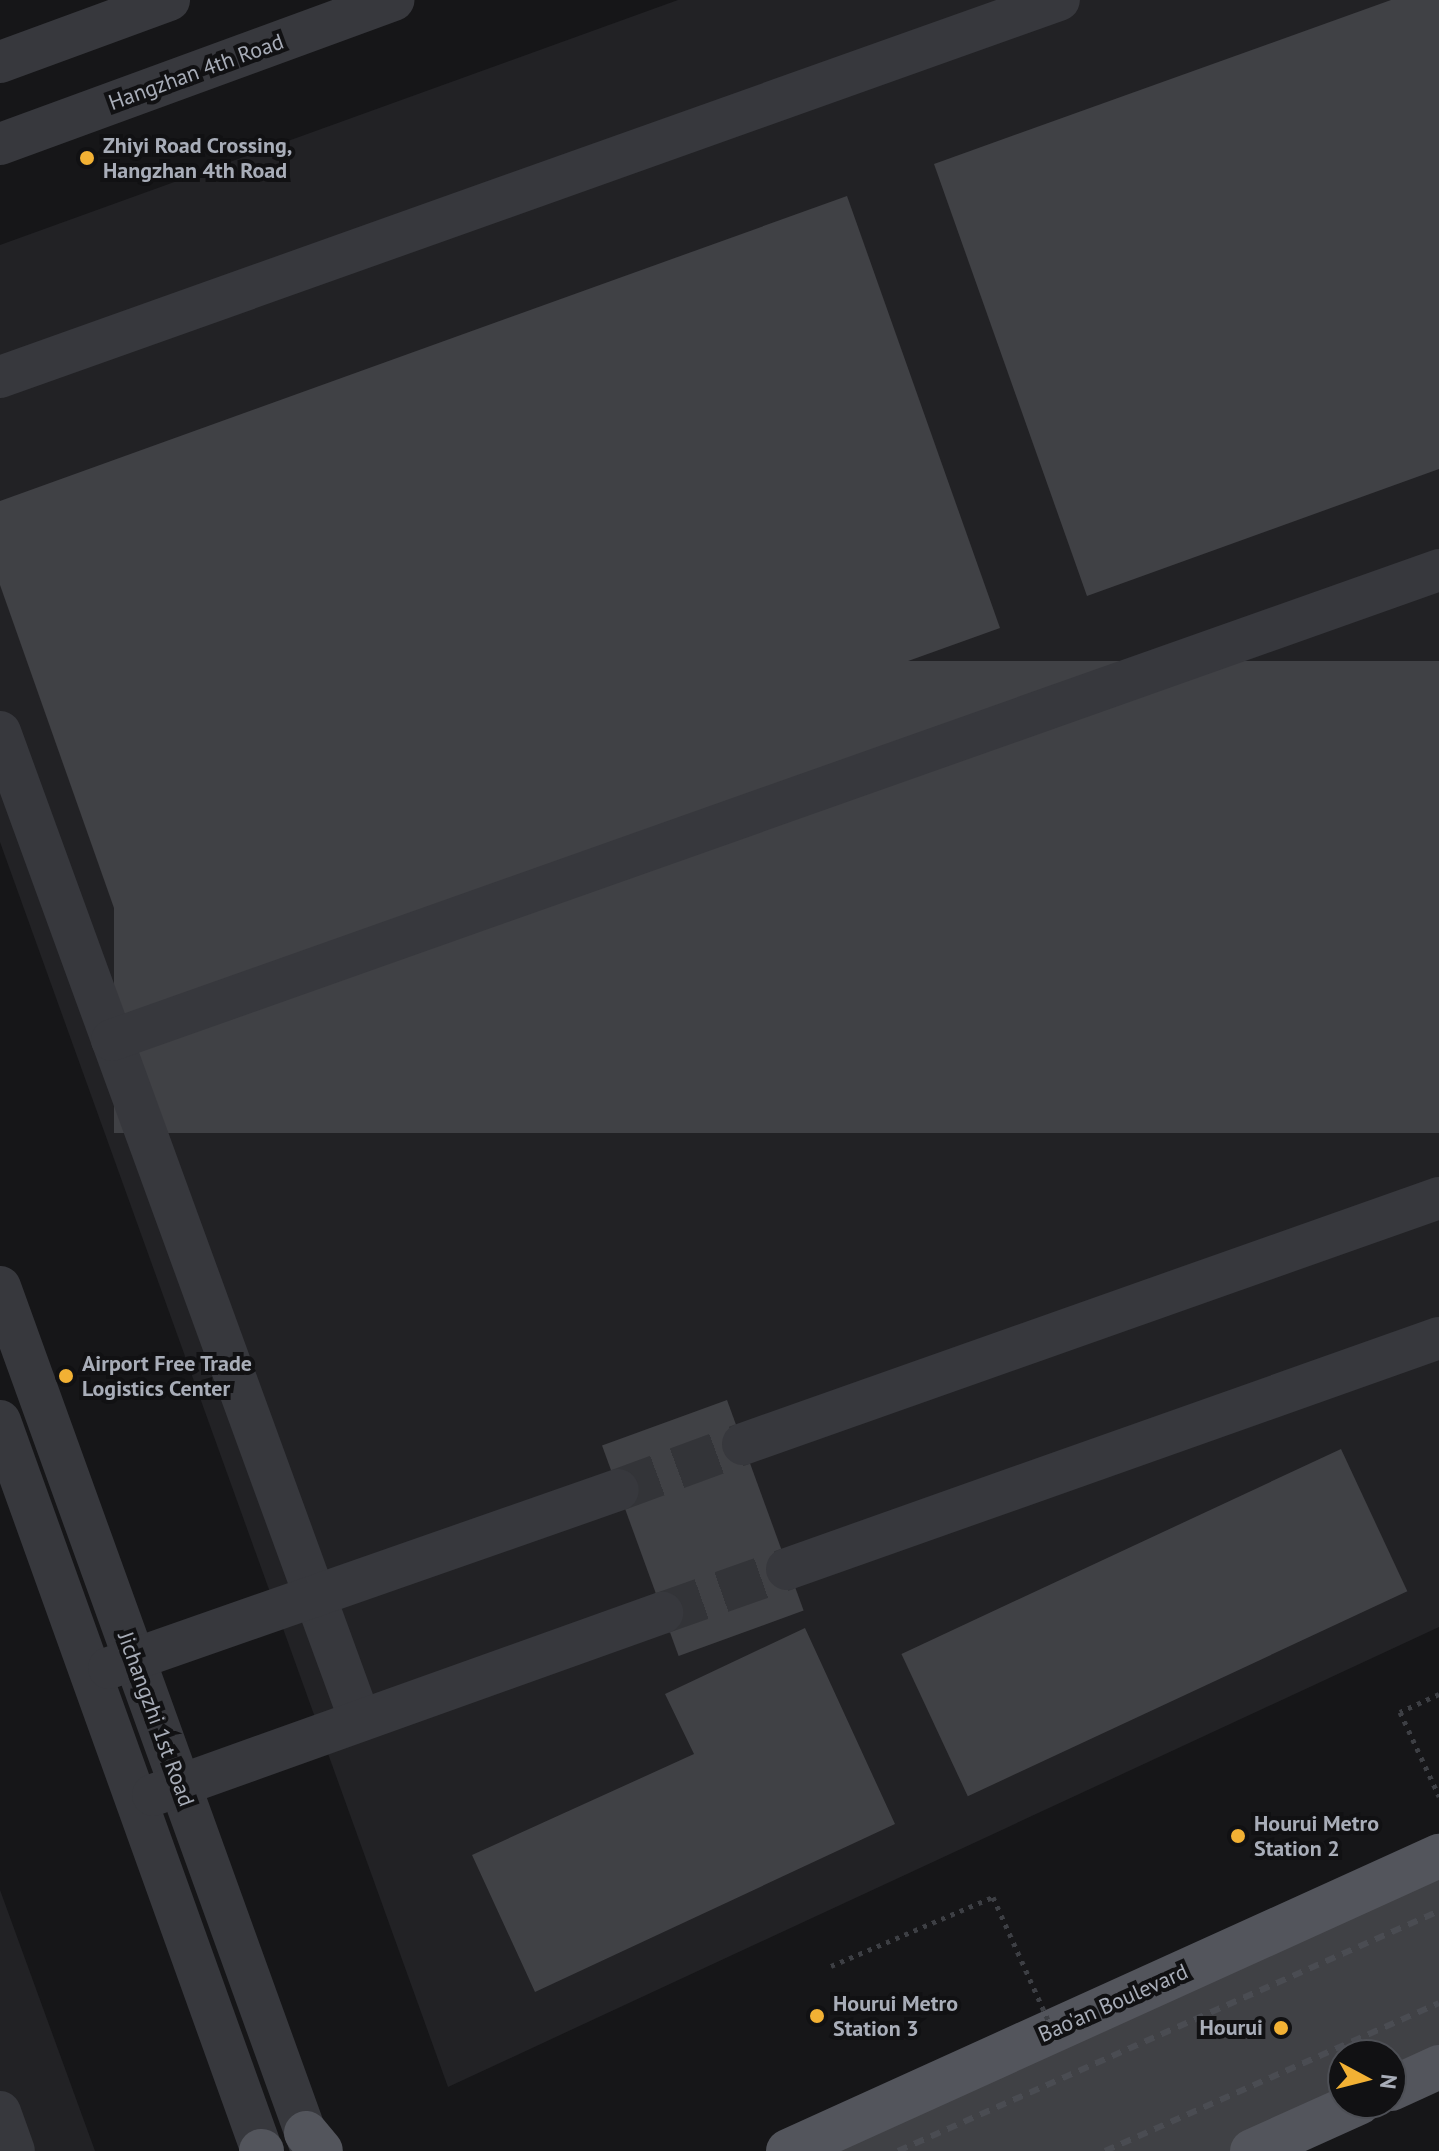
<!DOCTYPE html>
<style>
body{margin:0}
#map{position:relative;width:1439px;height:2151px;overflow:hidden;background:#161618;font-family:"PT Sans",sans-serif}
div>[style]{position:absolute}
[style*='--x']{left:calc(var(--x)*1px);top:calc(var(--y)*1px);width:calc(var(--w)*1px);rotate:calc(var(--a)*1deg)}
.built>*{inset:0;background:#222225}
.building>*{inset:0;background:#404145;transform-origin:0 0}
.minor-tunnel>*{height:42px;margin-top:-21px;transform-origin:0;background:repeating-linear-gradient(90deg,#333438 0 42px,transparent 0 63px)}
.path>*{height:5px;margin-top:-2.5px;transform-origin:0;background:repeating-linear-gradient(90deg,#3d3f44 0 4px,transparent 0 10px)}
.minor>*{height:42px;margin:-21px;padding:0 21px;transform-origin:21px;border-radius:21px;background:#37383d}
.major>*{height:44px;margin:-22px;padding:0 22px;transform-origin:22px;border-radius:22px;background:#53555c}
.rail>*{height:6px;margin-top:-3px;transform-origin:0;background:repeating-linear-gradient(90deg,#4a4c52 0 10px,transparent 0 18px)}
.path-bridge>*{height:5px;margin-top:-2.5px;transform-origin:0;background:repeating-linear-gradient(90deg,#3d3f44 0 4px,transparent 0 10px)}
.dots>*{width:22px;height:22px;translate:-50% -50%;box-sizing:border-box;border:4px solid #111113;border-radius:50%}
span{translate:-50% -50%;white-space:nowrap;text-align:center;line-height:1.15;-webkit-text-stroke:8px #111113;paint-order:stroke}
.street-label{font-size:22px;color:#a8adb8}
.poi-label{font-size:22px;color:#a8adb8;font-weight:700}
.left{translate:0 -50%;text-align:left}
.right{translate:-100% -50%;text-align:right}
.north{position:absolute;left:1327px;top:2039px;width:80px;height:80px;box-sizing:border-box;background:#111113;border:2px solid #4d4f55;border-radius:50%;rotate:97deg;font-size:22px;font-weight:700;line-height:32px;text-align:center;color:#a8adb8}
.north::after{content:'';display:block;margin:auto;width:28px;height:36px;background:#f2b134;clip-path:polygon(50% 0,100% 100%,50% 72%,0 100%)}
</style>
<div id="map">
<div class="built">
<div style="clip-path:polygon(678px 0,1439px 0,1439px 1627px,448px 2087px,0 842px,0 245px)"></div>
<div style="clip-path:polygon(0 1890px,95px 2151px,0 2151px)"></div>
</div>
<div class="building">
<div style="clip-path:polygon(1391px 0,1439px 0,1439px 469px,1087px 596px,934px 164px)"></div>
<div style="clip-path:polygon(847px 196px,1000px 628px,126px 942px,0 585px,0 501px)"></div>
<div style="left:1439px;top:661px;width:472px;height:1325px;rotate:90deg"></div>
<div style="left:727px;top:1400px;width:224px;height:133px;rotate:70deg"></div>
<div style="left:1341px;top:1449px;width:157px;height:485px;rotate:65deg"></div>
<div style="clip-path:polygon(805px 1628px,895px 1824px,535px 1992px,472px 1855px,694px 1754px,665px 1694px)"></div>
<div style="clip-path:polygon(1439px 1866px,1439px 2059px,1391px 2081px,1391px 2055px,1343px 2055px,1343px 2102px,1235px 2151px,841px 2151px,835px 2137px)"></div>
</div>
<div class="minor-tunnel">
<div style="--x:618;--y:1490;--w:133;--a:-20.2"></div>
<div style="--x:662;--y:1613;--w:133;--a:-19.4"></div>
</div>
<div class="path">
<div style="--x:1439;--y:1694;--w:43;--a:155.2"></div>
<div style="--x:1400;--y:1712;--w:93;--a:65.1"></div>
<div style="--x:831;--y:1966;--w:176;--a:-23.1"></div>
</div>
<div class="minor">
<div style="--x:0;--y:62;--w:180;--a:-20.1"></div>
<div style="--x:0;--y:144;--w:419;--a:-20.1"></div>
<div style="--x:0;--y:377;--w:1124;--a:-19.6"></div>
<div style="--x:0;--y:732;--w:1052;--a:69.98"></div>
<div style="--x:112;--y:1040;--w:1408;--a:-19.5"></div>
<div style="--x:0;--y:1287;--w:919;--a:70.14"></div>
<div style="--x:0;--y:1421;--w:776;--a:70.26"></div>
<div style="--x:743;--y:1444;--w:738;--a:-19.47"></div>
<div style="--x:787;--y:1569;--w:692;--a:-19.51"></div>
<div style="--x:109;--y:1668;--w:539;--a:-19.28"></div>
<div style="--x:153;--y:1795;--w:541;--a:-19.68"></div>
<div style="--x:0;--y:2112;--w:41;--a:70.3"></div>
</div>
<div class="major">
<div style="--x:1391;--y:2089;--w:53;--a:-24.6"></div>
<div style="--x:306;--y:2133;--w:23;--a:50"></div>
<div style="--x:261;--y:2151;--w:1;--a:0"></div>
<div style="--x:788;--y:2151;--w:715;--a:-24.38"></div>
<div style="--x:1252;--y:2151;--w:117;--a:-24.2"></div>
</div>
<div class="rail">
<div style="--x:898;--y:2151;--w:592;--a:-23.92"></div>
<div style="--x:1105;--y:2151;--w:365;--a:-23.9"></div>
</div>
<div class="path-bridge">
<div style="--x:993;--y:1897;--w:154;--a:65.9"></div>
</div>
<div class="dots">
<div style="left:87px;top:158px;background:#f2b134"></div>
<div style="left:66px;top:1376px;background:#f2b134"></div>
<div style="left:1238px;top:1836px;background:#f2b134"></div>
<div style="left:817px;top:2016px;background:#f2b134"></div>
<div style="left:1281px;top:2028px;background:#f2b134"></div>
</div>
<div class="street-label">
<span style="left:196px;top:72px;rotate:-20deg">Hangzhan 4th Road</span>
<span style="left:156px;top:1719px;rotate:70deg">Jichangzhi 1st Road</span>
<span style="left:1113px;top:2003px;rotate:-24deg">Bao'an Boulevard</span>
</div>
<div class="poi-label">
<span class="left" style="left:103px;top:158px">Zhiyi Road Crossing,<br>Hangzhan 4th Road</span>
<span class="left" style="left:82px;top:1376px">Airport Free Trade<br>Logistics Center</span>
<span class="left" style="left:1254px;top:1836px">Hourui Metro<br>Station 2</span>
<span class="left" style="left:833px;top:2016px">Hourui Metro<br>Station 3</span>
<span class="right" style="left:1263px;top:2028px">Hourui</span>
</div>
<div class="north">N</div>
</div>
